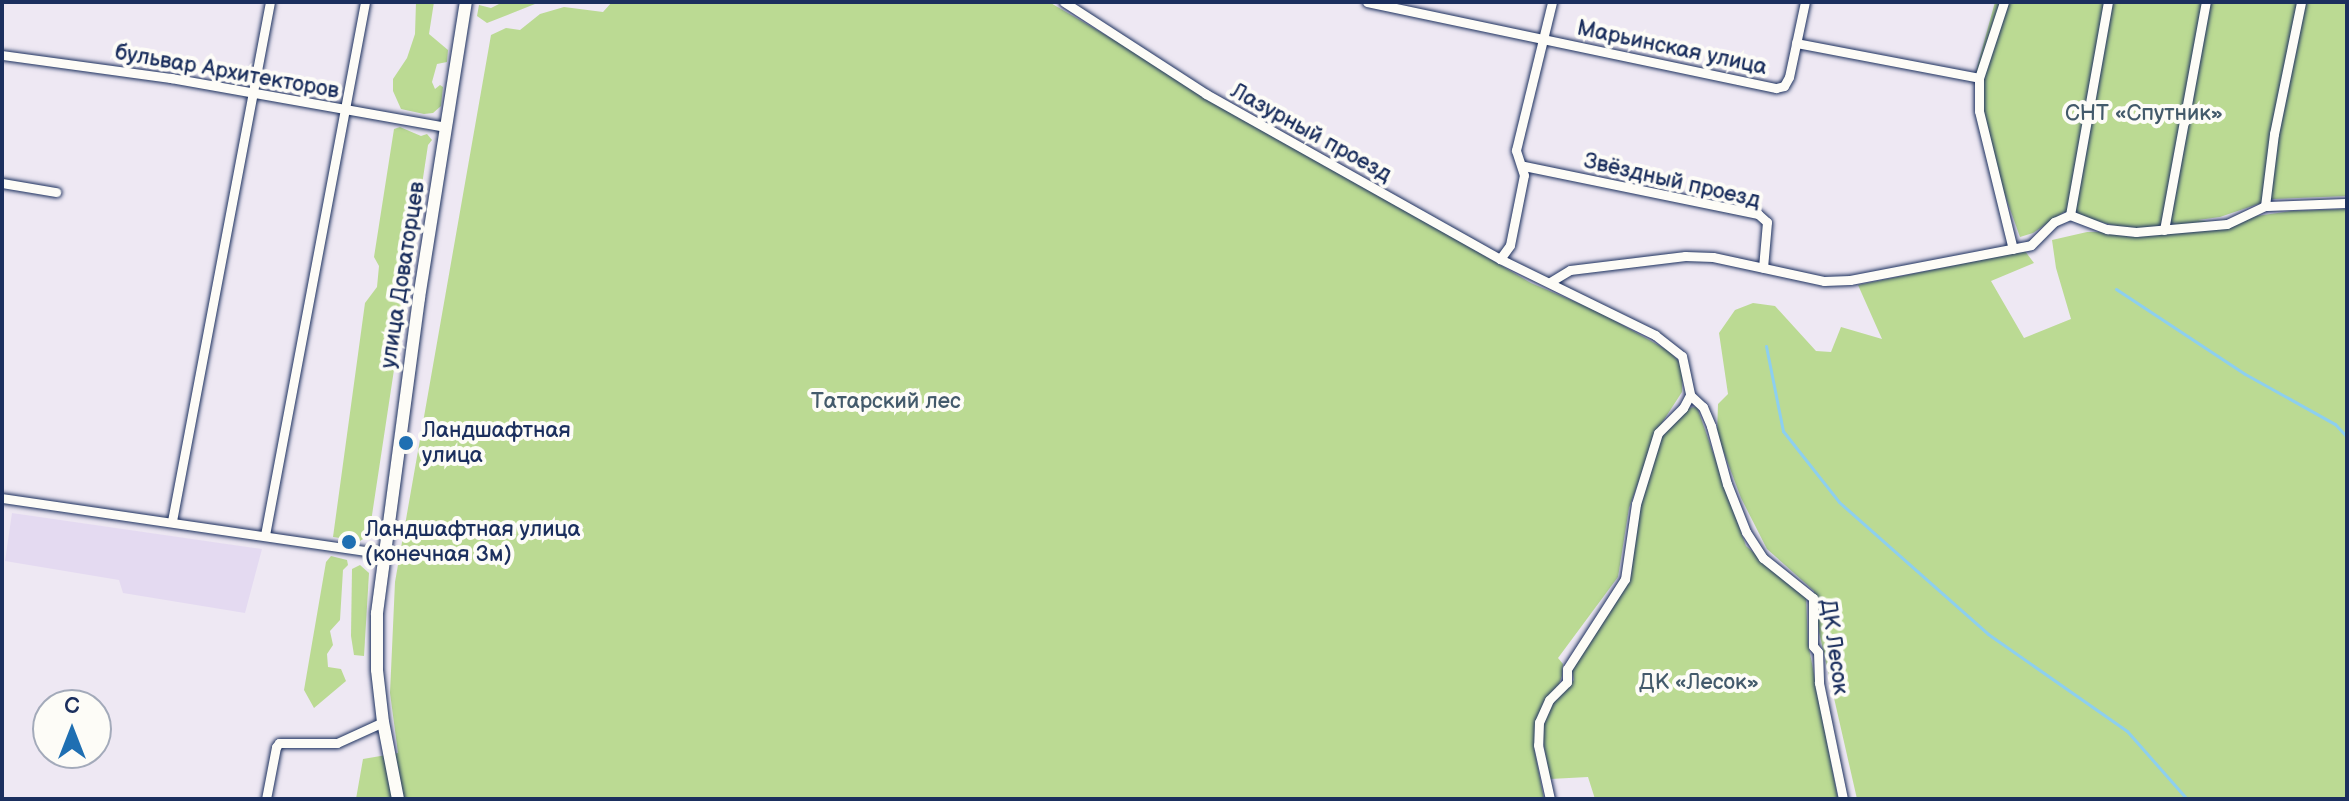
<!DOCTYPE html>
<meta charset="utf-8">
<style>
body{margin:0}
#map{position:relative;width:2349px;height:801px;overflow:hidden;background:#eee8f3;font-family:"Balsamiq Sans",sans-serif}
div>[style]{position:absolute}
[style*='--x']{left:calc(var(--x)*1px);top:calc(var(--y)*1px);width:calc(var(--w)*1px);rotate:calc(var(--a)*1deg)}
.built>*{inset:0;background:#e4daf1}
.green>*{inset:0;background:#bbda93}
.stream>*{height:3px;margin:-1.5px;padding:0 1.5px;transform-origin:1.5px;border-radius:1.5px;background:#8dcfef}
.roads{filter:drop-shadow(0 0 2px #1b2f5e) drop-shadow(0 0 2px #1b2f5e)}
.street>*{height:9px;margin:-4.5px;padding:0 4.5px;transform-origin:4.5px;border-radius:4.5px;background:#fdfcf7}
.secondary>*{height:12px;margin:-6px;padding:0 6px;transform-origin:6px;border-radius:6px;background:#fdfcf7}
.dots>*{width:22px;height:22px;translate:-50% -50%;box-sizing:border-box;border:4px solid #fdfcf7;border-radius:50%}
span{translate:-50% -50%;white-space:nowrap;text-align:center;line-height:1.15;-webkit-text-stroke:8px #fdfcf7;paint-order:stroke}
.street-label{font-size:22px;color:#1b2f5e}
.park-label{font-size:22px;color:#435a6b}
.poi-label{font-size:22px;color:#1b2f5e}
.left{translate:0 -50%;text-align:left}
.frame{position:absolute;inset:0;border:4px solid #1b2f5e;pointer-events:none}
.north{position:absolute;left:32px;top:689px;width:80px;height:80px;box-sizing:border-box;background:#fdfcf7;border:2px solid #a3aaba;border-radius:50%;rotate:0deg;font-size:22px;font-weight:700;line-height:32px;text-align:center;color:#1b2f5e}
.north::after{content:'';display:block;margin:auto;width:28px;height:36px;background:#1f6fb2;clip-path:polygon(50% 0,100% 100%,50% 72%,0 100%)}
</style>
<div id="map">
<div class="built">
<div style="clip-path:polygon(12px 513px,262px 549px,245px 613px,123px 593px,119px 580px,5px 561px)"></div>
</div>
<div class="green">
<div style="clip-path:polygon(416px 2px,434px 2px,429px 34px,448px 50px,447px 62px,437px 64px,432px 82px,435px 89px,440px 85px,443px 87px,441px 106px,433px 113px,424px 114px,401px 109px,393px 91px,393px 79px,407px 58px,415px 34px)"></div>
<div style="clip-path:polygon(503px 2px,540px 2px,487px 23px,477px 16px,479px 5px,491px 8px)"></div>
<div style="clip-path:polygon(612px 2px,1049px 2px,1531px 283px,1599px 312px,1669px 351px,1683px 366px,1682px 392px,1658px 429px,1629px 508px,1618px 577px,1558px 658px,1563px 664px,1562px 676px,1551px 705px,1574px 680px,1572px 670px,1631px 576px,1639px 503px,1661px 434px,1686px 408px,1697px 407px,1746px 546px,1806px 597px,1808px 643px,1838px 799px,1595px 799px,1588px 777px,1550px 779px,1541px 730px,1534px 748px,1544px 799px,356px 799px,363px 759px,398px 753px,390px 693px,395px 582px,491px 35px,506px 28px,520px 30px,540px 14px,564px 7px,603px 12px)"></div>
<div style="clip-path:polygon(1995px 2px,2347px 2px,2347px 196px,2273px 199px,2220px 217px,2198px 220px,2214px 222px,2291px 211px,2347px 209px,2347px 799px,1857px 799px,1819px 632px,1814px 591px,1767px 549px,1741px 498px,1717px 434px,1718px 404px,1728px 394px,1719px 333px,1735px 310px,1753px 303px,1775px 306px,1816px 351px,1831px 352px,1841px 327px,1882px 339px,1858px 285px,2025px 251px,2034px 263px,1991px 281px,2024px 338px,2071px 319px,2056px 268px,2052px 240px,2087px 232px,2147px 231px,2178px 222px,2145px 229px,2119px 227px,2064px 212px,2033px 233px,2020px 237px,1977px 117px,1976px 71px)"></div>
<div style="clip-path:polygon(400px 127px,421px 136px,427px 134px,432px 140px,428px 145px,369px 535px,360px 541px,333px 537px,365px 303px,377px 287px,379px 266px,374px 257px,394px 129px)"></div>
<div style="clip-path:polygon(331px 556px,347px 560px,348px 565px,343px 570px,340px 620px,330px 631px,333px 645px,327px 654px,328px 667px,341px 669px,346px 681px,314px 708px,304px 690px,326px 562px)"></div>
<div style="clip-path:polygon(360px 565px,369px 573px,364px 656px,354px 655px,351px 636px,352px 569px)"></div>
</div>
<div class="stream">
<div style="--x:2116;--y:289;--w:154;--a:33.4"></div>
<div style="--x:2245;--y:374;--w:103;--a:29.1"></div>
<div style="--x:2335;--y:424;--w:18;--a:47"></div>
<div style="--x:1766;--y:346;--w:87;--a:78.7"></div>
<div style="--x:1783;--y:431;--w:90;--a:51.7"></div>
<div style="--x:1839;--y:502;--w:199;--a:41.5"></div>
<div style="--x:1988;--y:634;--w:169;--a:34.9"></div>
<div style="--x:2127;--y:731;--w:91;--a:48.6"></div>
</div>
<div class="roads">
<div class="street">
<div style="--x:1064;--y:2;--w:169;--a:32.9"></div>
<div style="--x:1206;--y:94;--w:337;--a:29.3"></div>
<div style="--x:1500;--y:259;--w:173;--a:26.1"></div>
<div style="--x:1655;--y:335;--w:34;--a:38"></div>
<div style="--x:1682;--y:356;--w:40;--a:78"></div>
<div style="--x:1690;--y:395;--w:15;--a:118"></div>
<div style="--x:1683;--y:408;--w:35;--a:135"></div>
<div style="--x:1658;--y:433;--w:74;--a:107.2"></div>
<div style="--x:1636;--y:504;--w:76;--a:98.3"></div>
<div style="--x:1625;--y:579;--w:107;--a:122.8"></div>
<div style="--x:1567;--y:669;--w:13;--a:90"></div>
<div style="--x:1567;--y:682;--w:25;--a:135"></div>
<div style="--x:1549;--y:700;--w:24;--a:114"></div>
<div style="--x:1539;--y:722;--w:23;--a:92"></div>
<div style="--x:1538;--y:745;--w:55;--a:77.5"></div>
<div style="--x:1367;--y:2;--w:418;--a:11.9"></div>
<div style="--x:1776;--y:88;--w:8;--a:-14"></div>
<div style="--x:1784;--y:86;--w:10;--a:-61"></div>
<div style="--x:1789;--y:77;--w:77;--a:-78"></div>
<div style="--x:2004;--y:2;--w:80;--a:108.2"></div>
<div style="--x:1979;--y:78;--w:33;--a:90"></div>
<div style="--x:1979;--y:111;--w:142;--a:76.2"></div>
<div style="--x:1796;--y:43;--w:186;--a:10.8"></div>
<div style="--x:2;--y:55;--w:171;--a:7.8"></div>
<div style="--x:171;--y:78;--w:279;--a:10.1"></div>
<div style="--x:1524;--y:166;--w:239;--a:11.6"></div>
<div style="--x:1758;--y:214;--w:12;--a:42"></div>
<div style="--x:1767;--y:222;--w:46;--a:95"></div>
<div style="--x:2;--y:183;--w:55;--a:9.5"></div>
<div style="--x:2265;--y:206;--w:73;--a:-82.9"></div>
<div style="--x:2274;--y:134;--w:135;--a:-78.4"></div>
<div style="--x:2070;--y:215;--w:216;--a:-79.9"></div>
<div style="--x:2164;--y:230;--w:232;--a:-79.6"></div>
<div style="--x:1500;--y:259;--w:17;--a:-54"></div>
<div style="--x:1510;--y:245;--w:71;--a:-78.7"></div>
<div style="--x:1524;--y:175;--w:26;--a:-108"></div>
<div style="--x:1516;--y:150;--w:152;--a:-76.3"></div>
<div style="--x:1550;--y:282;--w:23;--a:-31"></div>
<div style="--x:1570;--y:270;--w:116;--a:-6.9"></div>
<div style="--x:1685;--y:256;--w:28;--a:2"></div>
<div style="--x:1713;--y:257;--w:114;--a:12.2"></div>
<div style="--x:1824;--y:281;--w:26;--a:-2"></div>
<div style="--x:1850;--y:280;--w:184;--a:-10.9"></div>
<div style="--x:2031;--y:245;--w:33;--a:-45"></div>
<div style="--x:2054;--y:222;--w:17;--a:-24"></div>
<div style="--x:2070;--y:215;--w:40;--a:21"></div>
<div style="--x:2107;--y:229;--w:29;--a:6"></div>
<div style="--x:2136;--y:232;--w:91;--a:-5"></div>
<div style="--x:2227;--y:224;--w:42;--a:-25.3"></div>
<div style="--x:2265;--y:206;--w:82;--a:-2.1"></div>
<div style="--x:1690;--y:395;--w:18;--a:43"></div>
<div style="--x:1703;--y:407;--w:21;--a:67"></div>
<div style="--x:1711;--y:426;--w:60;--a:74.6"></div>
<div style="--x:1727;--y:484;--w:52;--a:68.4"></div>
<div style="--x:1746;--y:532;--w:31;--a:57"></div>
<div style="--x:1763;--y:558;--w:64;--a:38.7"></div>
<div style="--x:1813;--y:598;--w:48;--a:90"></div>
<div style="--x:1813;--y:646;--w:8;--a:50"></div>
<div style="--x:1818;--y:652;--w:31;--a:88"></div>
<div style="--x:1819;--y:683;--w:118;--a:78.3"></div>
<div style="--x:2;--y:498;--w:386;--a:8.3"></div>
<div style="--x:172;--y:521;--w:528;--a:-79.31"></div>
<div style="--x:265;--y:535;--w:542;--a:-79.37"></div>
<div style="--x:266;--y:799;--w:53;--a:-79.1"></div>
<div style="--x:276;--y:747;--w:5;--a:-53"></div>
<div style="--x:279;--y:743;--w:58;--a:0"></div>
<div style="--x:337;--y:743;--w:51;--a:-24.5"></div>
</div>
<div class="secondary">
<div style="--x:398;--y:799;--w:78;--a:-101"></div>
<div style="--x:383;--y:722;--w:52;--a:-96.6"></div>
<div style="--x:377;--y:670;--w:57;--a:-90"></div>
<div style="--x:377;--y:613;--w:318;--a:-82.4"></div>
<div style="--x:419;--y:298;--w:300;--a:-81"></div>
</div>
</div>
<div class="dots">
<div style="left:406px;top:443px;background:#1f6fb2"></div>
<div style="left:349px;top:542px;background:#1f6fb2"></div>
</div>
<div class="street-label">
<span style="left:1672px;top:48px;rotate:12deg">Марьинская улица</span>
<span style="left:227px;top:72px;rotate:10deg">бульвар Архитекторов</span>
<span style="left:1311px;top:133px;rotate:29deg">Лазурный проезд</span>
<span style="left:1672px;top:181px;rotate:13deg">Звёздный проезд</span>
<span style="left:403px;top:275px;rotate:-81deg">улица Доваторцев</span>
<span style="left:1834px;top:647px;rotate:82deg">ДК Лесок</span>
</div>
<div class="park-label">
<span style="left:2144px;top:114px">СНТ «Спутник»</span>
<span style="left:886px;top:402px">Татарский лес</span>
<span style="left:1699px;top:683px">ДК «Лесок»</span>
</div>
<div class="poi-label">
<span class="left" style="left:422px;top:443px">Ландшафтная<br>улица</span>
<span class="left" style="left:365px;top:542px">Ландшафтная улица<br>(конечная 3м)</span>
</div>
<div class="frame"></div>
<div class="north">С</div>
</div>
